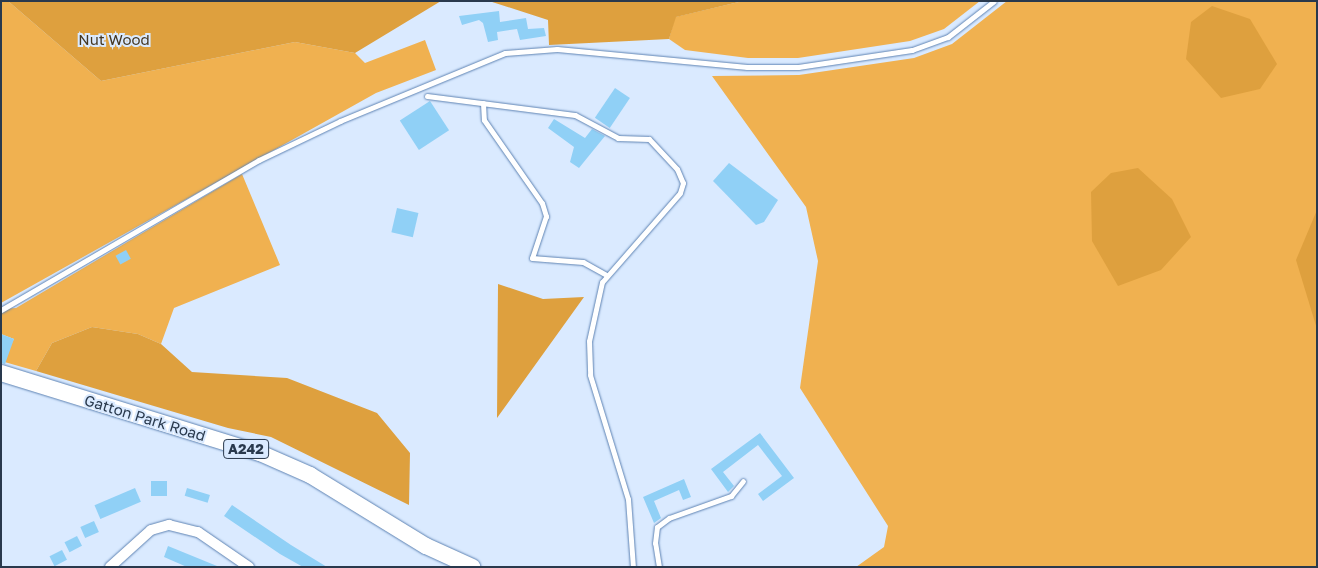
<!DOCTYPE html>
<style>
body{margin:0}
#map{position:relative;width:1318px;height:568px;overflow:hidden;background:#daeaff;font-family:"Golos Text",sans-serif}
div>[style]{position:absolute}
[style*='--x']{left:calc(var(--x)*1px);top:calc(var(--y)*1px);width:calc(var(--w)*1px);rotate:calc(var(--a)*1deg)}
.green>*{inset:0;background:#f0b150}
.forest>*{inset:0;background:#dea03e}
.building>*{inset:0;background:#90d0f6;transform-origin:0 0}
.roads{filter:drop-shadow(0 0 1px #5e83b3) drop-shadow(0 0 1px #5e83b3)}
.lane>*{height:5px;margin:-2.5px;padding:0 2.5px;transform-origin:2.5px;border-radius:2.5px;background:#fff}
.street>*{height:10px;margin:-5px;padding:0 5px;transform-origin:5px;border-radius:5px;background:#fff}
.primary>*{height:16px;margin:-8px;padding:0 8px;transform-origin:8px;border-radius:8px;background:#fff}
span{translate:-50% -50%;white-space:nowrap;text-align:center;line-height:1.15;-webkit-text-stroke:4px #daeaff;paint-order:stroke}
.shield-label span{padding:1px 4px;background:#daeaff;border:1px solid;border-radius:4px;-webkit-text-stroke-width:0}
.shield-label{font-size:14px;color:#29394d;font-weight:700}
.park-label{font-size:15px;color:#453722}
.street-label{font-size:15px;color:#29394d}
.frame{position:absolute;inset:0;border:2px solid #29394d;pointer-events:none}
</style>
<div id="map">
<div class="green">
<div style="clip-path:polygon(1px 1px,8px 1px,101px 81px,295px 42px,355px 53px,365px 63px,425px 40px,436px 70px,376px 93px,1px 303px)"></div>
<div style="clip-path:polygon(743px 1px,980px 1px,944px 29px,910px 41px,798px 58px,748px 58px,685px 50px,669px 39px,675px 17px)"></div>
<div style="clip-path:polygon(1007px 1px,1317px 1px,1317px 567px,856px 567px,884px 547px,888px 526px,800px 388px,818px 261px,806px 207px,712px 76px,799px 75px,914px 58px,952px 44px)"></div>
<div style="clip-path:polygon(242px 174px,280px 265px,174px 308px,161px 344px,138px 334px,92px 327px,52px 343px,36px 371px,1px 361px,14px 339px,1px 334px,1px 309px,16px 308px)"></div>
</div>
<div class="forest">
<div style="clip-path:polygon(8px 1px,441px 1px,355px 53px,295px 42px,101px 81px)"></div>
<div style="clip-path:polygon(489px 1px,743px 1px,676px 17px,669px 39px,549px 45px,548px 20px)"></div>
<div style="clip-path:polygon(1212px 6px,1250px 19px,1277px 64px,1260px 89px,1221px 98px,1186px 59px,1191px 22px)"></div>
<div style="clip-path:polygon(1138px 168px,1172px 199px,1191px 237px,1161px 270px,1118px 286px,1092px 241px,1091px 192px,1111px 173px)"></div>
<div style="clip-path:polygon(1317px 210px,1317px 329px,1296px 260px)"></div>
<div style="clip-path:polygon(498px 284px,543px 299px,584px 297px,497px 418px)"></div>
<div style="clip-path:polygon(92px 327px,138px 334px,161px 344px,192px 372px,287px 378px,377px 413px,410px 453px,409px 505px,271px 437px,228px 428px,36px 371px,52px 343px)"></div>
</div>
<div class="building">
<div style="clip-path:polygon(499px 11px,500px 22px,526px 18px,528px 29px,544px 28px,546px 36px,520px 40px,517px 29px,497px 32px,498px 40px,488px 42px,483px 23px,479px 20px,462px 25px,459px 16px)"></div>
<div style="left:615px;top:88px;width:18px;height:36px;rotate:34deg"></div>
<div style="left:430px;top:101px;width:35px;height:36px;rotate:57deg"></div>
<div style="clip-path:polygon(554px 119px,585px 138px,592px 129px,605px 136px,579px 168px,570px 162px,574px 147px,548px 128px)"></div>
<div style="clip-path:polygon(729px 163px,778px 200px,764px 222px,756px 225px,713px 181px)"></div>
<div style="left:397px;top:208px;width:22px;height:25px;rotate:13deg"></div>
<div style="left:126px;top:250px;width:10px;height:12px;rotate:61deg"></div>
<div style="clip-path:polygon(1px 334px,14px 339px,5px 364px,1px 363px)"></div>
<div style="clip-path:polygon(760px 433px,794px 478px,763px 501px,758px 494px,782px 476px,758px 445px,723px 472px,734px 486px,728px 492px,711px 469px)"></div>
<div style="clip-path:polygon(684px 479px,691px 497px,683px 500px,679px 490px,654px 501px,661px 518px,654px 523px,643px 497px)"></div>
<div style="left:151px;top:481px;width:16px;height:15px"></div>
<div style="left:135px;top:488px;width:15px;height:44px;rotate:67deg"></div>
<div style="left:187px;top:488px;width:24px;height:8px;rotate:17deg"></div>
<div style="clip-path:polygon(232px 505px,291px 545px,327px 567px,303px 567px,280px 554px,224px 516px)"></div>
<div style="left:94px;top:521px;width:12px;height:15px;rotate:66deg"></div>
<div style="left:77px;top:536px;width:11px;height:14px;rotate:63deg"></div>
<div style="clip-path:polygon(168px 546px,217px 566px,217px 567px,187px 567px,164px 557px)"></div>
<div style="left:62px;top:550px;width:11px;height:14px;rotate:63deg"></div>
</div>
<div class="roads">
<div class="lane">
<div style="--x:427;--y:96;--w:149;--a:7.3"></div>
<div style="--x:575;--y:115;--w:49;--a:28.1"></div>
<div style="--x:618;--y:138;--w:31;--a:2"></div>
<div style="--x:649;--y:139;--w:41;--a:47"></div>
<div style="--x:677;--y:169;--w:15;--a:67"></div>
<div style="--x:683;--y:183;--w:10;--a:107"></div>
<div style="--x:680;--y:193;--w:118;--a:131.2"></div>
<div style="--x:602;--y:282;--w:60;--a:102.4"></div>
<div style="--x:589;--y:341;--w:34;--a:88"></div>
<div style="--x:590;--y:375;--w:130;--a:73"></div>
<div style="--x:628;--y:499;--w:68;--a:85.8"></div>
<div style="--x:483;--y:103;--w:17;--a:87"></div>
<div style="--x:484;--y:120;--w:101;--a:55.1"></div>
<div style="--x:542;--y:203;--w:14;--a:73"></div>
<div style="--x:546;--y:216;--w:44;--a:108.4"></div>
<div style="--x:532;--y:258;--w:51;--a:4.5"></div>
<div style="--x:583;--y:262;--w:26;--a:29"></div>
<div style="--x:1;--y:310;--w:298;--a:-30.2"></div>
<div style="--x:259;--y:160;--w:90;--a:-25.7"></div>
<div style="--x:340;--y:121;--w:178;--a:-22.4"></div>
<div style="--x:505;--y:53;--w:52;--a:-4.4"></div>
<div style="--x:557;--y:49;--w:191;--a:5.4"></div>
<div style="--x:747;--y:67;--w:51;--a:0"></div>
<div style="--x:798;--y:67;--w:115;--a:-8.5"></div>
<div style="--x:912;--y:50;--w:38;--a:-20"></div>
<div style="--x:948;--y:37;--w:58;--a:-38"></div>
<div style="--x:659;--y:567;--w:24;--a:-99"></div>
<div style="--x:655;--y:543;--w:16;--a:-83"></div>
<div style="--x:657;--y:527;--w:15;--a:-37"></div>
<div style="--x:669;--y:518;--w:66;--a:-19.5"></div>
<div style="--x:731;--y:496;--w:19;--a:-51"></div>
</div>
<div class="street">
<div style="--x:110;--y:567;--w:55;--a:-42.1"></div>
<div style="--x:151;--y:530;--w:19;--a:-16"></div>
<div style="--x:169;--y:525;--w:30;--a:14"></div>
<div style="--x:198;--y:532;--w:62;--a:34.5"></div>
</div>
<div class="primary">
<div style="--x:1;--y:373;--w:271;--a:17.2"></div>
<div style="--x:260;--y:453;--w:55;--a:23.7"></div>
<div style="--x:310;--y:475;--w:136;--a:31.5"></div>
<div style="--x:426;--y:546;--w:51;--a:24.5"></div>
</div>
</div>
<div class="shield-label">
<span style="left:246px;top:449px">A242</span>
</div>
<div class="park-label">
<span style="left:114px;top:40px">Nut Wood</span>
</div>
<div class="street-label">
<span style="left:145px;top:418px;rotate:17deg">Gatton Park Road</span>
</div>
<div class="frame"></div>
</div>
